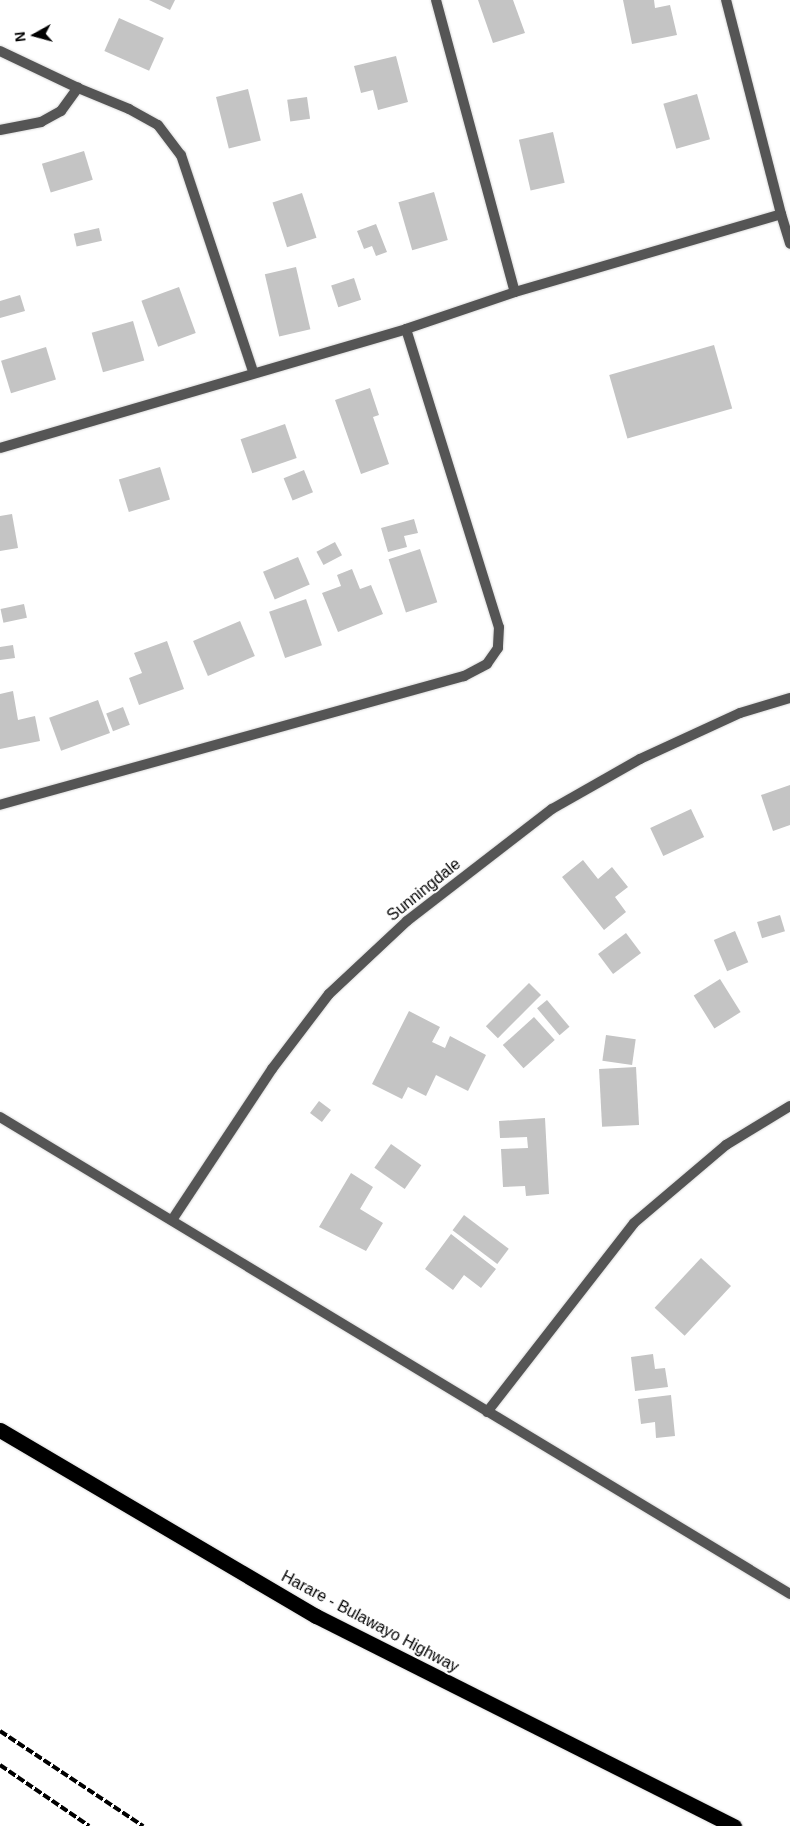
<!DOCTYPE html>
<style>
body{margin:0}
#map{position:relative;width:790px;height:1826px;overflow:hidden;background:#fff;font-family:Arial,sans-serif}
div>[style]{position:absolute}
[style*='--x']{left:calc(var(--x)*1px);top:calc(var(--y)*1px);width:calc(var(--w)*1px);rotate:calc(var(--a)*1deg)}
.building>*{inset:0;background:#c4c4c4;transform-origin:0 0}
.roads{filter:drop-shadow(0 0 1px #dbdbdb) drop-shadow(0 0 1px #dbdbdb)}
.street>*{height:10px;margin:-5px;padding:0 5px;transform-origin:5px;border-radius:5px;background:#555}
.highway>*{height:15px;margin:-7.5px;padding:0 7.5px;transform-origin:7.5px;border-radius:7.5px;background:#000}
.rail>*{height:4px;margin-top:-2px;transform-origin:0;background:repeating-linear-gradient(90deg,#000 0 8px,transparent 0 10.5px)}
span{translate:-50% -50%;white-space:nowrap;text-align:center;line-height:1.15;-webkit-text-stroke:4px #fff;paint-order:stroke}
.street-label{font-size:16px;color:#000}
.north{position:absolute;left:10px;top:10px;width:50px;height:50px;-webkit-text-stroke:4px #fff;paint-order:stroke;rotate:263deg;font-size:14px;font-weight:700;line-height:20px;text-align:center;color:#000}
.north::after{content:'';display:block;margin:auto;width:18px;height:22px;background:#000;clip-path:polygon(50% 0,100% 100%,50% 72%,0 100%)}
</style>
<div id="map">
<div class="building">
<div style="clip-path:polygon(149px 0,175px 0,170px 10px)"></div>
<div style="clip-path:polygon(478px 0,513px 0,525px 33px,493px 43px)"></div>
<div style="clip-path:polygon(623px 0,654px 0,655px 8px,670px 5px,677px 35px,632px 44px)"></div>
<div style="left:119px;top:18px;width:49px;height:36px;rotate:24deg"></div>
<div style="clip-path:polygon(396px 56px,408px 102px,378px 110px,373px 90px,361px 93px,354px 66px)"></div>
<div style="left:248px;top:89px;width:53px;height:33px;rotate:76deg"></div>
<div style="left:697px;top:94px;width:47px;height:35px;rotate:74deg"></div>
<div style="left:307px;top:97px;width:22px;height:20px;rotate:82deg"></div>
<div style="left:553px;top:132px;width:52px;height:35px;rotate:77deg"></div>
<div style="left:84px;top:151px;width:30px;height:44px;rotate:73deg"></div>
<div style="left:434px;top:192px;width:50px;height:37px;rotate:74deg"></div>
<div style="left:302px;top:193px;width:47px;height:31px;rotate:72deg"></div>
<div style="clip-path:polygon(376px 224px,387px 252px,376px 256px,372px 246px,364px 249px,357px 231px)"></div>
<div style="left:99px;top:228px;width:13px;height:26px;rotate:77deg"></div>
<div style="left:296px;top:267px;width:64px;height:32px;rotate:77deg"></div>
<div style="left:354px;top:278px;width:23px;height:24px;rotate:72deg"></div>
<div style="left:179px;top:287px;width:49px;height:40px;rotate:70deg"></div>
<div style="clip-path:polygon(20px 295px,25px 311px,0 318px,0 301px)"></div>
<div style="left:133px;top:321px;width:41px;height:43px;rotate:74deg"></div>
<div style="left:714px;top:345px;width:66px;height:109px;rotate:74deg"></div>
<div style="left:46px;top:347px;width:34px;height:47px;rotate:73deg"></div>
<div style="clip-path:polygon(370px 388px,379px 415px,373px 417px,389px 464px,361px 474px,335px 400px)"></div>
<div style="left:285px;top:424px;width:36px;height:47px;rotate:71deg"></div>
<div style="left:160px;top:467px;width:34px;height:43px;rotate:73deg"></div>
<div style="left:304px;top:470px;width:24px;height:22px;rotate:68deg"></div>
<div style="clip-path:polygon(12px 514px,18px 548px,0 551px,0 516px)"></div>
<div style="clip-path:polygon(414px 519px,418px 533px,404px 536px,407px 547px,388px 552px,381px 528px)"></div>
<div style="left:335px;top:542px;width:15px;height:21px;rotate:62deg"></div>
<div style="left:420px;top:549px;width:56px;height:33px;rotate:72deg"></div>
<div style="left:298px;top:557px;width:30px;height:38px;rotate:67deg"></div>
<div style="clip-path:polygon(352px 569px,360px 589px,371px 585px,383px 614px,338px 632px,322px 593px,341px 586px,337px 575px)"></div>
<div style="left:306px;top:599px;width:49px;height:39px;rotate:71deg"></div>
<div style="left:24px;top:604px;width:14px;height:24px;rotate:78deg"></div>
<div style="left:240px;top:621px;width:38px;height:51px;rotate:67deg"></div>
<div style="clip-path:polygon(167px 641px,184px 689px,139px 705px,129px 678px,142px 673px,134px 653px)"></div>
<div style="clip-path:polygon(13px 645px,15px 658px,0 660px,0 647px)"></div>
<div style="clip-path:polygon(13px 691px,18px 720px,35px 716px,40px 741px,0 749px,0 694px)"></div>
<div style="left:98px;top:700px;width:35px;height:52px;rotate:70deg"></div>
<div style="left:123px;top:707px;width:19px;height:18px;rotate:69deg"></div>
<div style="clip-path:polygon(790px 785px,790px 825px,773px 831px,761px 795px)"></div>
<div style="left:691px;top:809px;width:31px;height:45px;rotate:65deg"></div>
<div style="clip-path:polygon(583px 860px,598px 879px,612px 867px,628px 887px,615px 897px,626px 912px,604px 930px,562px 877px)"></div>
<div style="left:780px;top:915px;width:17px;height:24px;rotate:73deg"></div>
<div style="left:735px;top:931px;width:34px;height:23px;rotate:67deg"></div>
<div style="left:626px;top:933px;width:25px;height:35px;rotate:53deg"></div>
<div style="left:720px;top:979px;width:39px;height:31px;rotate:58deg"></div>
<div style="left:529px;top:983px;width:17px;height:61px;rotate:45deg"></div>
<div style="left:547px;top:1000px;width:35px;height:13px;rotate:50deg"></div>
<div style="clip-path:polygon(409px 1011px,440px 1027px,432px 1042px,445px 1048px,450px 1036px,486px 1055px,468px 1091px,436px 1075px,426px 1096px,408px 1087px,402px 1099px,372px 1084px)"></div>
<div style="left:534px;top:1017px;width:31px;height:42px;rotate:48deg"></div>
<div style="left:606px;top:1035px;width:30px;height:26px;rotate:8deg"></div>
<div style="left:636px;top:1067px;width:58px;height:37px;rotate:87deg"></div>
<div style="left:319px;top:1101px;width:15px;height:15px;rotate:37deg"></div>
<div style="clip-path:polygon(545px 1118px,549px 1194px,526px 1196px,525px 1186px,503px 1187px,501px 1149px,528px 1148px,527px 1137px,500px 1138px,499px 1121px)"></div>
<div style="left:391px;top:1144px;width:37px;height:29px;rotate:35deg"></div>
<div style="clip-path:polygon(351px 1173px,373px 1187px,360px 1209px,383px 1223px,366px 1251px,319px 1227px)"></div>
<div style="left:464px;top:1215px;width:56px;height:19px;rotate:37deg"></div>
<div style="clip-path:polygon(451px 1234px,496px 1269px,481px 1288px,464px 1275px,453px 1290px,425px 1269px)"></div>
<div style="left:701px;top:1258px;width:41px;height:68px;rotate:43deg"></div>
<div style="clip-path:polygon(653px 1354px,655px 1369px,665px 1368px,668px 1387px,635px 1391px,631px 1357px)"></div>
<div style="clip-path:polygon(671px 1395px,675px 1436px,656px 1438px,655px 1422px,641px 1424px,638px 1399px)"></div>
</div>
<div class="roads">
<div class="street">
<div style="--x:436;--y:0;--w:302;--a:74.9"></div>
<div style="--x:0;--y:51;--w:86;--a:25.4"></div>
<div style="--x:0;--y:130;--w:42;--a:-11"></div>
<div style="--x:41;--y:122;--w:23;--a:-29"></div>
<div style="--x:61;--y:111;--w:29;--a:-54"></div>
<div style="--x:78;--y:88;--w:55;--a:22.4"></div>
<div style="--x:129;--y:109;--w:33;--a:29"></div>
<div style="--x:158;--y:125;--w:38;--a:53"></div>
<div style="--x:181;--y:155;--w:229;--a:71.6"></div>
<div style="--x:781;--y:214;--w:31;--a:73"></div>
<div style="--x:406;--y:329;--w:115;--a:-18.7"></div>
<div style="--x:515;--y:292;--w:277;--a:-16.3"></div>
<div style="--x:781;--y:214;--w:221;--a:-104.4"></div>
<div style="--x:0;--y:448;--w:423;--a:-16.3"></div>
<div style="--x:406;--y:329;--w:312;--a:72.7"></div>
<div style="--x:499;--y:627;--w:21;--a:93"></div>
<div style="--x:498;--y:648;--w:19;--a:125"></div>
<div style="--x:487;--y:664;--w:26;--a:152"></div>
<div style="--x:464;--y:676;--w:482;--a:164.5"></div>
<div style="--x:0;--y:1117;--w:923;--a:31.12"></div>
<div style="--x:172;--y:1220;--w:181;--a:-56.5"></div>
<div style="--x:272;--y:1069;--w:94;--a:-52.8"></div>
<div style="--x:329;--y:994;--w:107;--a:-43.1"></div>
<div style="--x:407;--y:921;--w:183;--a:-37.7"></div>
<div style="--x:552;--y:809;--w:101;--a:-29.6"></div>
<div style="--x:640;--y:759;--w:110;--a:-24.7"></div>
<div style="--x:740;--y:713;--w:52;--a:-16.7"></div>
<div style="--x:487;--y:1412;--w:239;--a:-52.1"></div>
<div style="--x:634;--y:1223;--w:121;--a:-40.3"></div>
<div style="--x:726;--y:1145;--w:75;--a:-31.4"></div>
</div>
<div class="highway">
<div style="--x:0;--y:1430;--w:367;--a:30.5"></div>
<div style="--x:316;--y:1616;--w:468;--a:26.7"></div>
</div>
</div>
<div class="rail">
<div style="--x:0;--y:1731;--w:172;--a:33.6"></div>
<div style="--x:0;--y:1765;--w:108;--a:34.4"></div>
</div>
<div class="street-label">
<span style="left:424px;top:890px;rotate:-39deg">Sunningdale</span>
<span style="left:370px;top:1622px;rotate:28deg">Harare - Bulawayo Highway</span>
</div>
<div class="north">N</div>
</div>
